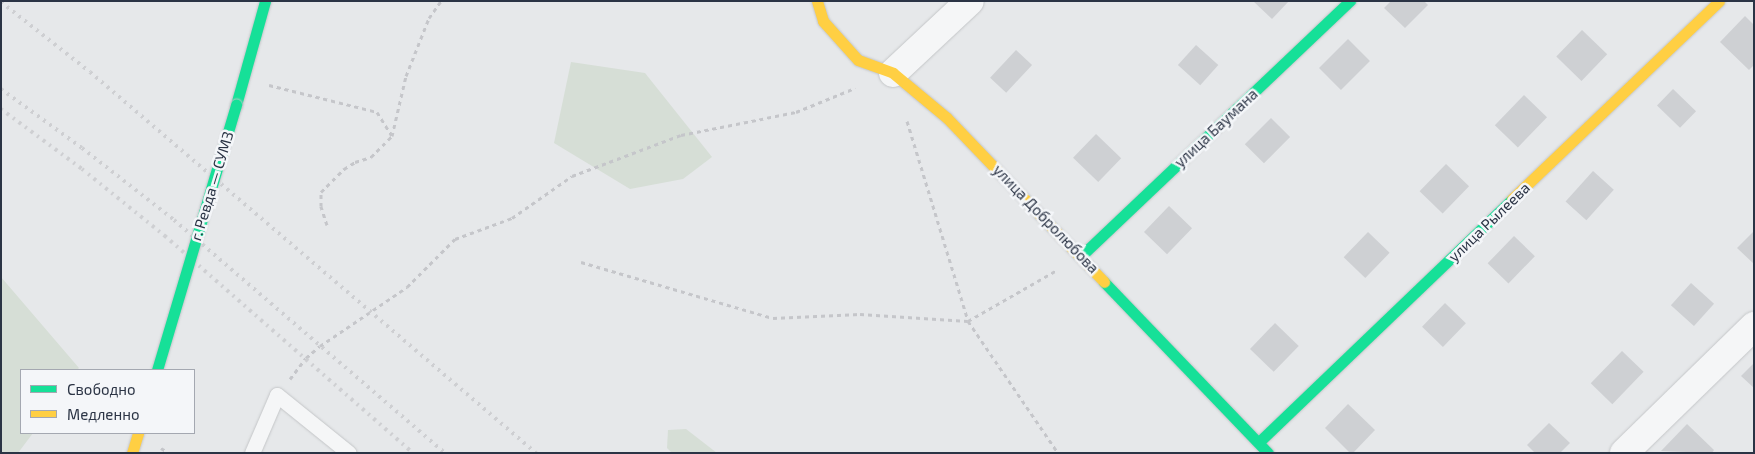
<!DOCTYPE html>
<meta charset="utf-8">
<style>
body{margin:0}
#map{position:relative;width:1755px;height:454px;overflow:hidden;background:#e6e8ea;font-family:"Exo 2",sans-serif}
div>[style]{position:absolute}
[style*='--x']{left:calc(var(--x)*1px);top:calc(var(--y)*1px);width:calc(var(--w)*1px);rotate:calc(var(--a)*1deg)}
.green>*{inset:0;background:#d6ded6}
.building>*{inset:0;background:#ced0d3;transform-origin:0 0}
.path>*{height:3px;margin-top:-1.5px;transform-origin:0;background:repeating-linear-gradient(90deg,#c5c6ca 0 4px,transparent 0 8px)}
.roads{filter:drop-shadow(0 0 1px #c4c6c8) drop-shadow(0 0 1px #c4c6c8)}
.lane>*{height:15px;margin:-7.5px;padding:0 7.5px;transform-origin:7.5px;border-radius:7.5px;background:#f5f6f7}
.street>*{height:28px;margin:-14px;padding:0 14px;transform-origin:14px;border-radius:14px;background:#f5f6f7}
.fast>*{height:11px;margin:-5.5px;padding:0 5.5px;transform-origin:5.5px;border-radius:5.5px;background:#16e098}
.slow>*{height:11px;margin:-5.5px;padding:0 5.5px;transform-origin:5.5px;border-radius:5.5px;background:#ffcf43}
.rail>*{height:4px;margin-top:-2px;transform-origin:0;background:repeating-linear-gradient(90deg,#cecfd2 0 2.5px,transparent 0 7.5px)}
.bridges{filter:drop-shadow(0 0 1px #c2c5c8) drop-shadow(0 0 1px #c2c5c8)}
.fast-bridge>*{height:11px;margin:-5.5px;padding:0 5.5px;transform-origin:5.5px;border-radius:5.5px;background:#16e098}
span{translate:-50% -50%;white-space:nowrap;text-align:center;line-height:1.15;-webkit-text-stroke:5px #f4f6f9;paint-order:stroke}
.street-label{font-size:15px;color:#2b3445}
.frame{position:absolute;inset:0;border:2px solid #2b3445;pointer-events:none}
.legend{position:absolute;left:20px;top:369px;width:175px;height:65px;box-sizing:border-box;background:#f4f6f9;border:1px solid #a4a8b1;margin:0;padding:6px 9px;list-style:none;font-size:15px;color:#2b3445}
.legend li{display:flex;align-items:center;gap:10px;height:25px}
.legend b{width:25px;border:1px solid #a4a8b1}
</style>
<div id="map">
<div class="green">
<div style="clip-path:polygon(571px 62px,645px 73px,712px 157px,683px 179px,630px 189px,554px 143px)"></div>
<div style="clip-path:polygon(1px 277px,79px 368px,77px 370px,21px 370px,21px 433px,33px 433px,18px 453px,1px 453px)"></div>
<div style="clip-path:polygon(686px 429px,717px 453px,672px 453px,667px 448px,668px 430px)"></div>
</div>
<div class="building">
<div style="clip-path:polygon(1253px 1px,1289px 1px,1272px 19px)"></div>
<div style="clip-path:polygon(1391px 1px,1424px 1px,1428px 5px,1405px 28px,1384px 8px)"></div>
<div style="clip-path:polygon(1745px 16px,1754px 25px,1754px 65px,1749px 70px,1720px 42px)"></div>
<div style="left:1582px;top:30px;width:35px;height:37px;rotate:44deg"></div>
<div style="left:1348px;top:39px;width:31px;height:41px;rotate:45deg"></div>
<div style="left:1196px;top:45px;width:30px;height:27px;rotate:42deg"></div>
<div style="left:1016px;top:50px;width:22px;height:38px;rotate:43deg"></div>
<div style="left:1673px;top:89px;width:32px;height:23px;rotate:44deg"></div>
<div style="left:1524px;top:95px;width:32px;height:42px;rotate:44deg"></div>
<div style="left:1271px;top:118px;width:27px;height:37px;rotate:45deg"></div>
<div style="left:1096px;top:134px;width:35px;height:33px;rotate:44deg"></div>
<div style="left:1446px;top:164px;width:32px;height:38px;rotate:44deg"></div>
<div style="left:1593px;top:171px;width:28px;height:41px;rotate:42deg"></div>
<div style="left:1169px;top:206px;width:32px;height:36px;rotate:44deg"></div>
<div style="clip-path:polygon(1754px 231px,1754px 264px,1737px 248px)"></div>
<div style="left:1368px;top:232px;width:30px;height:35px;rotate:44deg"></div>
<div style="left:1514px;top:236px;width:29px;height:38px;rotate:44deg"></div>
<div style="left:1691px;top:283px;width:31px;height:30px;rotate:42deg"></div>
<div style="left:1445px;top:303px;width:29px;height:33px;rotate:44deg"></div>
<div style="left:1275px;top:323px;width:33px;height:36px;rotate:44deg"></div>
<div style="left:1622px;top:351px;width:30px;height:45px;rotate:44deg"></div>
<div style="clip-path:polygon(1754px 363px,1754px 388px,1741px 376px)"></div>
<div style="clip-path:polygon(1348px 404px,1375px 430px,1353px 453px,1350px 453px,1325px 428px)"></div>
<div style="clip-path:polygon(1549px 423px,1570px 443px,1560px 453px,1535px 453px,1527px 445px)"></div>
<div style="clip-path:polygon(1687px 424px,1714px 450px,1712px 453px,1661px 451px)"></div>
</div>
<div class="path">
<div style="--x:269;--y:85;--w:111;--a:14"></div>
<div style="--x:377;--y:112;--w:28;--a:58"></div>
<div style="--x:907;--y:121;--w:209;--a:73"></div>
<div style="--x:968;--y:321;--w:160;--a:55.7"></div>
<div style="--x:327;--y:225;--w:20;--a:-108"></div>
<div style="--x:321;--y:206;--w:14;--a:-90"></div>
<div style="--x:321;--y:192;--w:33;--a:-45"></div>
<div style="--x:344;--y:169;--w:13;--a:-32"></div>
<div style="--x:355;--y:162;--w:17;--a:-17"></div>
<div style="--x:371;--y:157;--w:30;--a:-45"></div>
<div style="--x:392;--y:136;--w:62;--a:-76.9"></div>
<div style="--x:406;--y:76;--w:62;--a:-68.4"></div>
<div style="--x:429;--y:18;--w:21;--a:-55"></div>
<div style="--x:581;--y:262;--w:200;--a:16.3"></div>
<div style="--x:773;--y:318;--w:87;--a:-2.6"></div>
<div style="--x:860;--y:314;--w:108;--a:3.7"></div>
<div style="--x:968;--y:321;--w:103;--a:-29.8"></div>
<div style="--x:290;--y:379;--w:26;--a:-53"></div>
<div style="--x:306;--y:358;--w:18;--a:-41"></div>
<div style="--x:320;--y:346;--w:105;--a:-34.1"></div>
<div style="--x:407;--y:287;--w:68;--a:-45"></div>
<div style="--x:455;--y:239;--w:61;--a:-20.2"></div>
<div style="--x:512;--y:218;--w:73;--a:-35"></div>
<div style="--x:572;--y:176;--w:116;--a:-20.6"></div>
<div style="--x:681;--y:135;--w:117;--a:-11.3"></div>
<div style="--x:796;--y:112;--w:64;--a:-22.1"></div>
<div style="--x:161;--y:448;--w:9;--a:32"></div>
</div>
<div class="roads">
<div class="lane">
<div style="--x:252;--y:453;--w:63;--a:-66.7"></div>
<div style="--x:277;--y:395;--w:92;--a:38.9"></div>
</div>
<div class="street">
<div style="--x:893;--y:73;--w:105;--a:-43.1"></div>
<div style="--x:1624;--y:453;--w:182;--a:-44.3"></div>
</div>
<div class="fast">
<div style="--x:236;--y:105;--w:108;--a:-74.4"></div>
<div style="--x:1081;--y:256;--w:371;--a:-43.5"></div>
<div style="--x:1104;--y:282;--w:237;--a:46.2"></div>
<div style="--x:1259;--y:442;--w:351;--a:-43.8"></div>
</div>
<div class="slow">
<div style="--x:817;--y:1;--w:21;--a:73"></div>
<div style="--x:823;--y:21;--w:52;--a:48.1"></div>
<div style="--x:858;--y:60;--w:37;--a:20"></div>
<div style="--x:893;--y:73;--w:70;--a:39.8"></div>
<div style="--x:947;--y:118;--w:227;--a:46.2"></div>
<div style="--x:1512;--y:199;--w:286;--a:-43.7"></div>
<div style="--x:132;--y:453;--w:21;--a:-73"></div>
</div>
</div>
<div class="rail">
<div style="--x:1;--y:2;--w:113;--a:38.2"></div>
<div style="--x:90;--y:72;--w:587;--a:40.51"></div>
<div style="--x:1;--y:89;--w:100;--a:36.1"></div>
<div style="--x:82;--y:148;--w:117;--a:38"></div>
<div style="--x:174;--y:220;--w:357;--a:40.7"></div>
<div style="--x:1;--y:109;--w:101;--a:36.5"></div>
<div style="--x:82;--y:169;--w:107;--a:38.9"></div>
<div style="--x:165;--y:236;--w:330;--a:41.2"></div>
</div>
<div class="bridges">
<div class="fast-bridge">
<div style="--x:157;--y:370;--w:277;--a:-73.4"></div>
</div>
</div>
<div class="street-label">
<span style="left:1216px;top:128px;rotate:-43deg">улица Баумана</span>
<span style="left:212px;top:186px;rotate:-73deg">г. Ревда — СУМЗ</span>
<span style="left:1046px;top:219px;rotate:46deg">улица Добролюбова</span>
<span style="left:1489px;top:222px;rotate:-44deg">улица Рылеева</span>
</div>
<div class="frame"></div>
<ul class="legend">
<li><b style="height:6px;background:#16e098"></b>Свободно</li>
<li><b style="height:6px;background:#ffcf43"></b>Медленно</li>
</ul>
</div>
